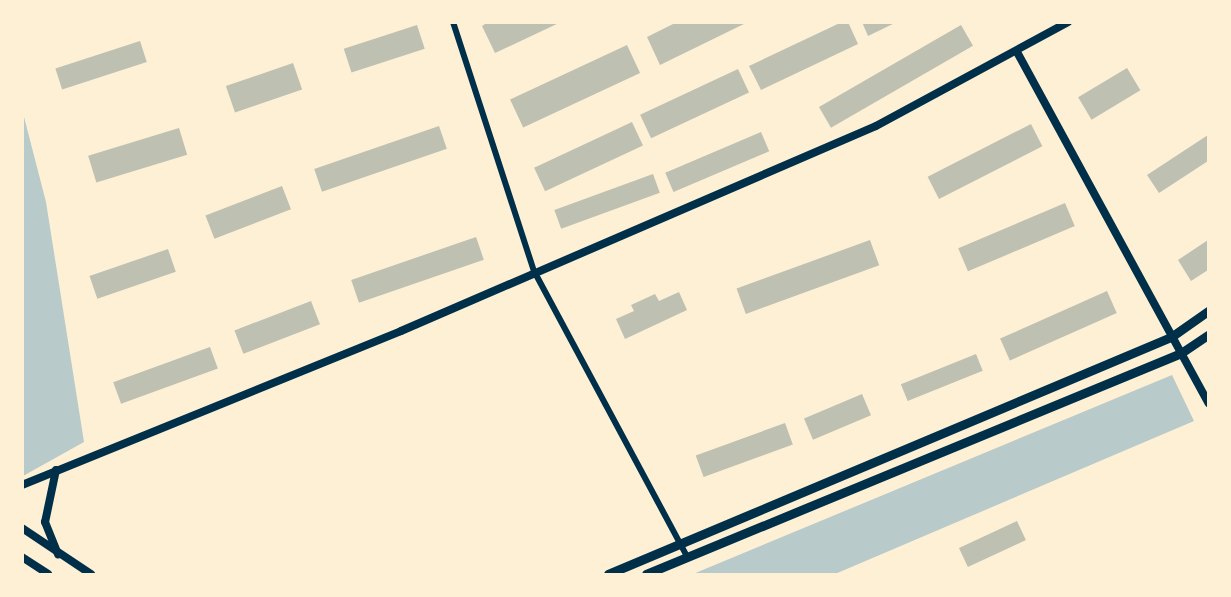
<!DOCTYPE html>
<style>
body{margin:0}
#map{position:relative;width:1231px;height:597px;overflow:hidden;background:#fdf0d5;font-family:Poppins,sans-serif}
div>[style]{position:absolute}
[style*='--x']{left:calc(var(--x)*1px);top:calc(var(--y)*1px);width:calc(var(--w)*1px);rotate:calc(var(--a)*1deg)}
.green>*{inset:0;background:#b9caca}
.building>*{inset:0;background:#bec0b2;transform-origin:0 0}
.minor>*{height:6px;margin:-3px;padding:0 3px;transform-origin:3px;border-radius:3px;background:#003049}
.tertiary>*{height:8px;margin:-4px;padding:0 4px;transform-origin:4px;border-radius:4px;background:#003049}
.secondary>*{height:9px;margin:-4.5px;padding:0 4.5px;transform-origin:4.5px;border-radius:4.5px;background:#003049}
span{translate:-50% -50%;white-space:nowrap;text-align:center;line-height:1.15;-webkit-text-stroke:4.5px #fdf0d5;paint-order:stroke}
.frame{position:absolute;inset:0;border:24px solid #fdf0d5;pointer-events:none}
</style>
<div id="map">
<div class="green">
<div style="clip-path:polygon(23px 113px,46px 202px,84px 442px,23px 476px)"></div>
<div style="clip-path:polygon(1172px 375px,1194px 421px,835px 574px,693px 574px)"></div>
</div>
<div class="building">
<div style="clip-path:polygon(488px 22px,561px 22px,495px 53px,482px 26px)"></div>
<div style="clip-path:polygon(677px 22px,748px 22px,660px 65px,647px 37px)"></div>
<div style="clip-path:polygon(842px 22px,848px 22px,858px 44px,761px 90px,749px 66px)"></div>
<div style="clip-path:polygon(862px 22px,897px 22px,868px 36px)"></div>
<div style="left:417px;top:25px;width:25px;height:77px;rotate:72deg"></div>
<div style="left:961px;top:25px;width:24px;height:164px;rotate:60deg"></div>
<div style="left:140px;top:41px;width:22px;height:89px;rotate:72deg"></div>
<div style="left:627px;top:45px;width:31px;height:129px;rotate:65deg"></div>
<div style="left:293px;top:63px;width:28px;height:71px;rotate:71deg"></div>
<div style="left:1127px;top:68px;width:26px;height:57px;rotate:59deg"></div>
<div style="left:738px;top:69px;width:26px;height:108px;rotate:65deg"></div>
<div style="left:632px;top:122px;width:26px;height:108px;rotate:65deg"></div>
<div style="left:1031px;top:124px;width:25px;height:116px;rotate:63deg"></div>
<div style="left:439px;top:126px;width:24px;height:132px;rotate:71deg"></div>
<div style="left:179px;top:128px;width:28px;height:95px;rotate:73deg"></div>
<div style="left:761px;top:132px;width:21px;height:104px;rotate:67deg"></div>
<div style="clip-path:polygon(1208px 135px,1208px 161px,1159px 193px,1147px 175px)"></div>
<div style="left:653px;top:174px;width:20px;height:105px;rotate:70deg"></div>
<div style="left:282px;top:186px;width:25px;height:82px;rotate:69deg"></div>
<div style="left:1065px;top:203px;width:25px;height:116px;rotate:67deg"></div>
<div style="left:476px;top:237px;width:24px;height:132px;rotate:71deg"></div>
<div style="left:870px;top:240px;width:27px;height:142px;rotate:70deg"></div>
<div style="clip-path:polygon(1208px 240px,1208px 270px,1191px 281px,1178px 260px)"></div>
<div style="left:168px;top:249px;width:24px;height:83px;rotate:71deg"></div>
<div style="left:1107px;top:291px;width:24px;height:117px;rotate:66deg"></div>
<div style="clip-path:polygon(679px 292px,687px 310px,625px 339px,616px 319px,634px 311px,631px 305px,655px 294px,659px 301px)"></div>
<div style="left:311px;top:301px;width:25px;height:82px;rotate:69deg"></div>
<div style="left:210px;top:347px;width:23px;height:103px;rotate:70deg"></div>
<div style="left:976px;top:354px;width:18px;height:81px;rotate:68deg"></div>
<div style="left:862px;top:394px;width:23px;height:63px;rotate:67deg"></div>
<div style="left:785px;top:423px;width:23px;height:95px;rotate:70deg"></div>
<div style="left:1017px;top:521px;width:21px;height:64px;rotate:65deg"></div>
</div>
<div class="minor">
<div style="--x:453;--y:22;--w:262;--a:72"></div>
<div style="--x:534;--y:271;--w:326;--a:61.8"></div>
</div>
<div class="tertiary">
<div style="--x:1017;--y:52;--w:400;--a:61.4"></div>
<div style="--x:56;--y:470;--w:53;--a:101.9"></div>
<div style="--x:45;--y:522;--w:35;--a:68"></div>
<div style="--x:22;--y:485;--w:409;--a:-22.1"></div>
<div style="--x:401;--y:331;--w:517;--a:-23.34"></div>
<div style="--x:876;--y:126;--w:218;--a:-28.4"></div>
<div style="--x:22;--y:528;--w:83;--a:33.7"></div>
<div style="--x:22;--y:557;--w:31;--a:33"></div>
</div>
<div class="secondary">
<div style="--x:608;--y:574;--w:611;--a:-22.83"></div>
<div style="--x:1171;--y:337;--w:45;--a:-35.1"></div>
<div style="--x:646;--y:574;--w:579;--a:-22.44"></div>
<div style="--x:1181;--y:353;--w:32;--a:-34"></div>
</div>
<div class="frame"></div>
</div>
